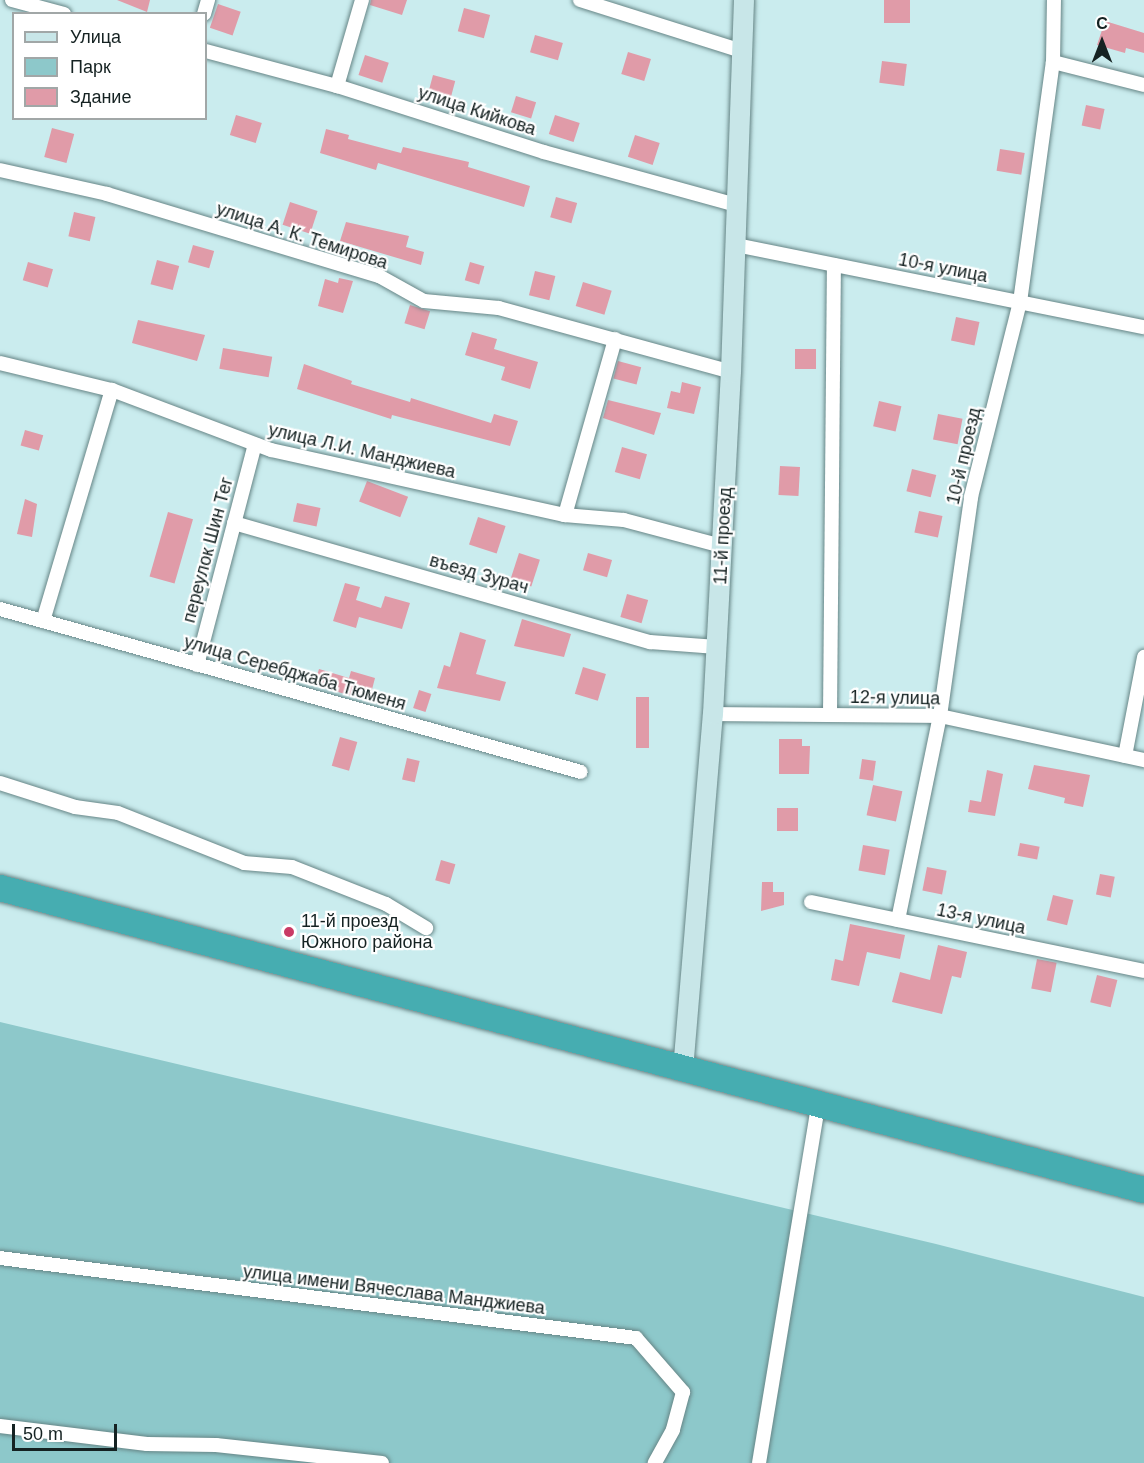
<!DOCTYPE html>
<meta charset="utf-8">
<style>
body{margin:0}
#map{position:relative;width:1144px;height:1463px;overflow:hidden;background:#caecee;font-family:Arial,sans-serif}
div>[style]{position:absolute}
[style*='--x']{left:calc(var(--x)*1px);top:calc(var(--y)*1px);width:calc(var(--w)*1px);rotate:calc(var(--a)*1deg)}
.green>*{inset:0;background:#8dc8ca}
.building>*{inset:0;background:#e09ba8;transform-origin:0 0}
.roads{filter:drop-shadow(0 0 2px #668586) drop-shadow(0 0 2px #668586)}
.street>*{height:14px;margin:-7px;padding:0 7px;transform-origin:7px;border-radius:7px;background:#fff}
.secondary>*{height:20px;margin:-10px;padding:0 10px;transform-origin:10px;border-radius:10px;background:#c8e6e8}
.highway>*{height:26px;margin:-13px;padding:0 13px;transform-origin:13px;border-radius:13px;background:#46adb1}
.dots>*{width:16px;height:16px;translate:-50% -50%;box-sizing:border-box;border:3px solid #fff;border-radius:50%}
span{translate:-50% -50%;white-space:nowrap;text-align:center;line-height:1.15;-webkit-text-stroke:4.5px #fff;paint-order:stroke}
.street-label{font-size:18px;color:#152222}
.poi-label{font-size:18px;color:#152222}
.left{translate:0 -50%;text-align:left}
.legend{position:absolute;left:12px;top:12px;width:195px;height:108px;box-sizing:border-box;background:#fff;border:2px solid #a1a7a7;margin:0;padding:8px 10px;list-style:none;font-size:18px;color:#152222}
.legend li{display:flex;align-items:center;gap:12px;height:30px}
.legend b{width:30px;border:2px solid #a1a7a7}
.north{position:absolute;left:1072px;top:12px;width:60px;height:60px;-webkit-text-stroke:4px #fff;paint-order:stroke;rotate:0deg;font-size:16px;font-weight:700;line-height:24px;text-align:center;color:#152222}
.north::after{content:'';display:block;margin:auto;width:21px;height:27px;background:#152222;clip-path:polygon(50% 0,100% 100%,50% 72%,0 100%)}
.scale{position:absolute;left:12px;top:1424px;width:105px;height:27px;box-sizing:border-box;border:3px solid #152222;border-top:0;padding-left:8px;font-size:18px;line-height:21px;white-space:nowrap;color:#152222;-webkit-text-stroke:4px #fff;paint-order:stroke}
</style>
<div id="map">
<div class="green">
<div style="clip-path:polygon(0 1022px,936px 1244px,1144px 1297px,1144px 1463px,0 1463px)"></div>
</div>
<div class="building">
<div style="clip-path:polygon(117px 0,150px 0,147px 12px)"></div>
<div style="clip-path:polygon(371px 0,407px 0,402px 15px,370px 5px)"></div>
<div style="left:884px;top:0;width:26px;height:23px"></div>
<div style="left:218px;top:4px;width:24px;height:25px;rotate:19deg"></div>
<div style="left:464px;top:8px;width:27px;height:24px;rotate:15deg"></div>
<div style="clip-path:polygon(1105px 21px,1144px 33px,1144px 53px,1126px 48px,1125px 53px,1097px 45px)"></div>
<div style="left:535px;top:35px;width:29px;height:18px;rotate:16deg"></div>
<div style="left:628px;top:52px;width:24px;height:23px;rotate:17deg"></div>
<div style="left:365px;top:55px;width:25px;height:21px;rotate:18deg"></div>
<div style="left:882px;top:61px;width:25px;height:22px;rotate:7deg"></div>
<div style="left:433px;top:75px;width:23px;height:23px;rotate:15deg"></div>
<div style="left:516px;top:96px;width:21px;height:17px;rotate:17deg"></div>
<div style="left:1086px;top:105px;width:19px;height:21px;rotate:12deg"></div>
<div style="left:236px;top:115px;width:27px;height:21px;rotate:17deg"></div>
<div style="left:555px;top:115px;width:26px;height:20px;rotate:18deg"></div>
<div style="left:52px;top:128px;width:23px;height:30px;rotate:15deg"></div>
<div style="clip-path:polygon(326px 129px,349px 135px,348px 139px,401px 153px,403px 147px,469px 162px,468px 167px,530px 186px,524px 207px,378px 163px,376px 170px,320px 153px)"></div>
<div style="left:635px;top:135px;width:26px;height:23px;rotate:18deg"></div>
<div style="left:1000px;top:149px;width:25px;height:22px;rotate:9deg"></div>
<div style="left:556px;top:197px;width:22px;height:21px;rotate:16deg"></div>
<div style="left:290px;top:202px;width:29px;height:24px;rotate:18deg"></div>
<div style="left:74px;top:212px;width:22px;height:25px;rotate:13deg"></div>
<div style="clip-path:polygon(346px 222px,409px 236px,406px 247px,424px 252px,421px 265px,340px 241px)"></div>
<div style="left:193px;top:245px;width:22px;height:18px;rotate:16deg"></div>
<div style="left:157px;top:260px;width:23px;height:25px;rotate:15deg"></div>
<div style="left:28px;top:262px;width:26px;height:19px;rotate:16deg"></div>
<div style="left:470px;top:262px;width:15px;height:19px;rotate:16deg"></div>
<div style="left:535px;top:271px;width:21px;height:25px;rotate:14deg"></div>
<div style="clip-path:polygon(339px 278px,353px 281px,343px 313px,318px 306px,325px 279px,338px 283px)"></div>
<div style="left:583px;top:282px;width:30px;height:25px;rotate:17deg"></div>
<div style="left:410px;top:305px;width:21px;height:19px;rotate:17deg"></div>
<div style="left:956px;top:317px;width:24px;height:24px;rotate:12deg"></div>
<div style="clip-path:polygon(138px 320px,205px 335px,197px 361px,132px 343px)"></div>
<div style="clip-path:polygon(472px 332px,497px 339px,494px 349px,538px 362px,530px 389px,501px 380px,505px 367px,465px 355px)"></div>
<div style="left:223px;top:348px;width:50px;height:21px;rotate:10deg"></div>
<div style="left:795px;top:349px;width:21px;height:20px"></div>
<div style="left:618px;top:361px;width:24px;height:18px;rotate:15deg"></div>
<div style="clip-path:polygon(304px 364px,352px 381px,351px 384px,410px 402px,411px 398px,491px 423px,494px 414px,518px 421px,510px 446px,392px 415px,391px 419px,297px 389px)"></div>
<div style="clip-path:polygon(682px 382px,701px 387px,694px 414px,667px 408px,671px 391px,680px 393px)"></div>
<div style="clip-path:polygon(608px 400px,661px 413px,654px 435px,603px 418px)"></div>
<div style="left:879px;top:401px;width:23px;height:26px;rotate:13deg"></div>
<div style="left:938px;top:414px;width:25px;height:26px;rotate:11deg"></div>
<div style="left:25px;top:430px;width:19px;height:16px;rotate:16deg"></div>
<div style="left:622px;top:447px;width:26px;height:26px;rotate:16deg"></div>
<div style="left:780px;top:466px;width:20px;height:29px;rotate:3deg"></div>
<div style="left:912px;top:469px;width:25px;height:23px;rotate:14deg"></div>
<div style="left:367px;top:481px;width:44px;height:22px;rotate:21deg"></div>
<div style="clip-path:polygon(25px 499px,37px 504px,32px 537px,17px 534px)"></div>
<div style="left:297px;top:503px;width:24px;height:19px;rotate:12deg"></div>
<div style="left:919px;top:511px;width:24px;height:22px;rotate:12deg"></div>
<div style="left:168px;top:512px;width:26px;height:67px;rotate:16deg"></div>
<div style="left:478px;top:517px;width:29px;height:29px;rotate:18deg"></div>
<div style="left:519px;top:553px;width:22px;height:28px;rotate:18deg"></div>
<div style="left:588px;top:553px;width:25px;height:18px;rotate:16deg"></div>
<div style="clip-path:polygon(345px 583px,360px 587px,356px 600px,381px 608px,385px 596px,410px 603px,402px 629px,359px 617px,356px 628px,333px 621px)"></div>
<div style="left:627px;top:594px;width:22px;height:24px;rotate:16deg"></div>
<div style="clip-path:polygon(522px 619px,571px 634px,564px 657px,514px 646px)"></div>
<div style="clip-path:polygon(460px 632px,486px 640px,476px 674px,506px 682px,500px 701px,437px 688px,444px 665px,450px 667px)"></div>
<div style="left:583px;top:667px;width:24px;height:28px;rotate:17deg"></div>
<div style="clip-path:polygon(319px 669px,349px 678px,351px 671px,375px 678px,369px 701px,314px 685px)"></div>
<div style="left:419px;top:690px;width:13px;height:19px;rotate:18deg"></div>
<div style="left:636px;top:697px;width:13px;height:51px"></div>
<div style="left:340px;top:737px;width:18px;height:30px;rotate:16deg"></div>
<div style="clip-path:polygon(779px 739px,802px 739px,802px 746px,810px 746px,809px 774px,779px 774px)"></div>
<div style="left:407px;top:758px;width:13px;height:22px;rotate:13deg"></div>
<div style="left:862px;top:759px;width:14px;height:20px;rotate:8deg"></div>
<div style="clip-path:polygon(1034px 765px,1090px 775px,1083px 807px,1064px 803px,1065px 798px,1028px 789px)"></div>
<div style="clip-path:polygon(987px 770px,1003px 774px,995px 816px,968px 812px,970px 800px,981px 802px)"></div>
<div style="left:873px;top:785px;width:30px;height:31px;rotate:12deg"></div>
<div style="left:777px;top:808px;width:21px;height:23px"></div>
<div style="left:1020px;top:843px;width:20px;height:13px;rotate:11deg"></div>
<div style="left:863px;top:845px;width:27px;height:26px;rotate:10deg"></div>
<div style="left:441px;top:860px;width:15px;height:21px;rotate:16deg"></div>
<div style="left:927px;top:867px;width:20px;height:24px;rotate:11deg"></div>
<div style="left:1100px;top:874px;width:15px;height:21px;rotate:11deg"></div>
<div style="clip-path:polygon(762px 882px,773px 882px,773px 892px,784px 892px,784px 905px,761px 911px)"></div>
<div style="left:1053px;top:895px;width:21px;height:26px;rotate:14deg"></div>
<div style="clip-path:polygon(850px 924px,905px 935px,900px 959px,867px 952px,859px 986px,831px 980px,835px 959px,843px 961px)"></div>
<div style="clip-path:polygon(938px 945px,967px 952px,961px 978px,952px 976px,942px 1014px,892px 1002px,900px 972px,930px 980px)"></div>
<div style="left:1037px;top:959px;width:20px;height:30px;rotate:11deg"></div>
<div style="left:1097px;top:975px;width:21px;height:28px;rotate:14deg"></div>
</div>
<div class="roads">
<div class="street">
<div style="--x:12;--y:0;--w:54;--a:15.1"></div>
<div style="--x:580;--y:0;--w:170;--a:17.5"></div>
<div style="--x:204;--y:14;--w:15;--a:-74"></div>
<div style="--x:206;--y:51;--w:136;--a:15"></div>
<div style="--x:337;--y:86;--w:217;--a:17.7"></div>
<div style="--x:544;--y:152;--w:200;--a:15.4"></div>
<div style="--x:1053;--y:62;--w:94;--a:14.2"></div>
<div style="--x:337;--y:86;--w:90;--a:-73.8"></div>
<div style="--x:0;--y:170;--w:110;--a:12.6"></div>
<div style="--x:107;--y:194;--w:284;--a:16.8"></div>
<div style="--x:379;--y:276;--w:51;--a:29.1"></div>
<div style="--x:424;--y:301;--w:75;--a:5.3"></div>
<div style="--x:499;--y:308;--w:241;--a:15.4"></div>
<div style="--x:736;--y:245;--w:416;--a:11.4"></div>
<div style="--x:0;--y:363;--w:115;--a:13.6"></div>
<div style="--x:112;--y:390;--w:170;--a:20.7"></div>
<div style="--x:271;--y:450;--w:300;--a:12.5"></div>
<div style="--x:564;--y:515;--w:60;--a:4.8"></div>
<div style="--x:624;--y:520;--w:101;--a:14.9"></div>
<div style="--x:565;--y:515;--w:183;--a:-74.1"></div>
<div style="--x:234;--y:523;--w:433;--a:16"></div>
<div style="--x:650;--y:642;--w:67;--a:4.3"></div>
<div style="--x:0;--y:609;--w:603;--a:15.67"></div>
<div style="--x:43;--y:621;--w:241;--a:-73.4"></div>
<div style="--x:197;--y:665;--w:228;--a:-75.3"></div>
<div style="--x:713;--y:714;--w:227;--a:0.5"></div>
<div style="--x:940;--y:716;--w:209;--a:12.2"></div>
<div style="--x:830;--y:715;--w:450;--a:-89.5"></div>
<div style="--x:1125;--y:756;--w:101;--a:-79.1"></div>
<div style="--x:0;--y:783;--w:79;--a:17.7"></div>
<div style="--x:75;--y:807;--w:43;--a:7.9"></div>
<div style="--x:118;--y:813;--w:136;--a:21.6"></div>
<div style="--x:244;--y:863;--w:48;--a:4.8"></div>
<div style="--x:292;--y:867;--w:101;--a:21.5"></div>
<div style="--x:386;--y:904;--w:47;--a:31"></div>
<div style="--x:811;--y:902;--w:340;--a:11.7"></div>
<div style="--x:898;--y:920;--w:208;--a:-78.4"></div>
<div style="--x:940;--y:716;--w:221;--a:-81.9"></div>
<div style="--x:971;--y:497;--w:201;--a:-75.9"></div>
<div style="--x:1020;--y:302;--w:242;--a:-82.2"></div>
<div style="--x:1053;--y:62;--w:62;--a:-89.1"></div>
<div style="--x:0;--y:1258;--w:641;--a:7.17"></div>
<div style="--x:636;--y:1338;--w:72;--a:49"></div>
<div style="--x:683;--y:1392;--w:39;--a:105"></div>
<div style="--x:673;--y:1430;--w:38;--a:119"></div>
<div style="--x:0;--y:1426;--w:148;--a:7"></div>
<div style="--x:147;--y:1444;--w:69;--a:0.8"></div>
<div style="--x:216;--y:1445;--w:167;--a:6.2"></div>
<div style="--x:759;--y:1463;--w:362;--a:-80.6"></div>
</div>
<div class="secondary">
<div style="--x:683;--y:1070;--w:357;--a:-85.2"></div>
<div style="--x:713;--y:714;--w:342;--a:-87"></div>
<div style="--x:731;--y:372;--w:372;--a:-88"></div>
</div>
<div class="highway">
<div style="--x:0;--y:888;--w:1183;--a:14.79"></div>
</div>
</div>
<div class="dots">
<div style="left:289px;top:932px;background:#c93b65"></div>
</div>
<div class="street-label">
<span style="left:477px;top:111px;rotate:18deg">улица Кийкова</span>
<span style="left:302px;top:236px;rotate:18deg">улица А. К. Темирова</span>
<span style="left:943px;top:268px;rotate:11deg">10-я улица</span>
<span style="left:362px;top:451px;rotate:13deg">улица Л.И. Манджиева</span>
<span style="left:964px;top:456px;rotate:-77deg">10-й проезд</span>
<span style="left:723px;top:536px;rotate:-87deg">11-й проезд</span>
<span style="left:208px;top:550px;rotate:-75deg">переулок Шин Тег</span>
<span style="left:479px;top:574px;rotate:16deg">въезд Зурач</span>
<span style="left:295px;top:673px;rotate:16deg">улица Серебджаба Тюменя</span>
<span style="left:895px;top:698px;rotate:1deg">12-я улица</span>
<span style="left:981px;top:919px;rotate:12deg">13-я улица</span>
<span style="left:394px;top:1290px;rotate:7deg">улица имени Вячеслава Манджиева</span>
</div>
<div class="poi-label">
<span class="left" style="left:301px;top:932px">11-й проезд<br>Южного района</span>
</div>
<ul class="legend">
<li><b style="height:8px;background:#c8e6e8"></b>Улица</li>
<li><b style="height:16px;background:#8dc8ca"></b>Парк</li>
<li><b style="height:16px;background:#e09ba8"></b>Здание</li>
</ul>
<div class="north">С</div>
<div class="scale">50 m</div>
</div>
